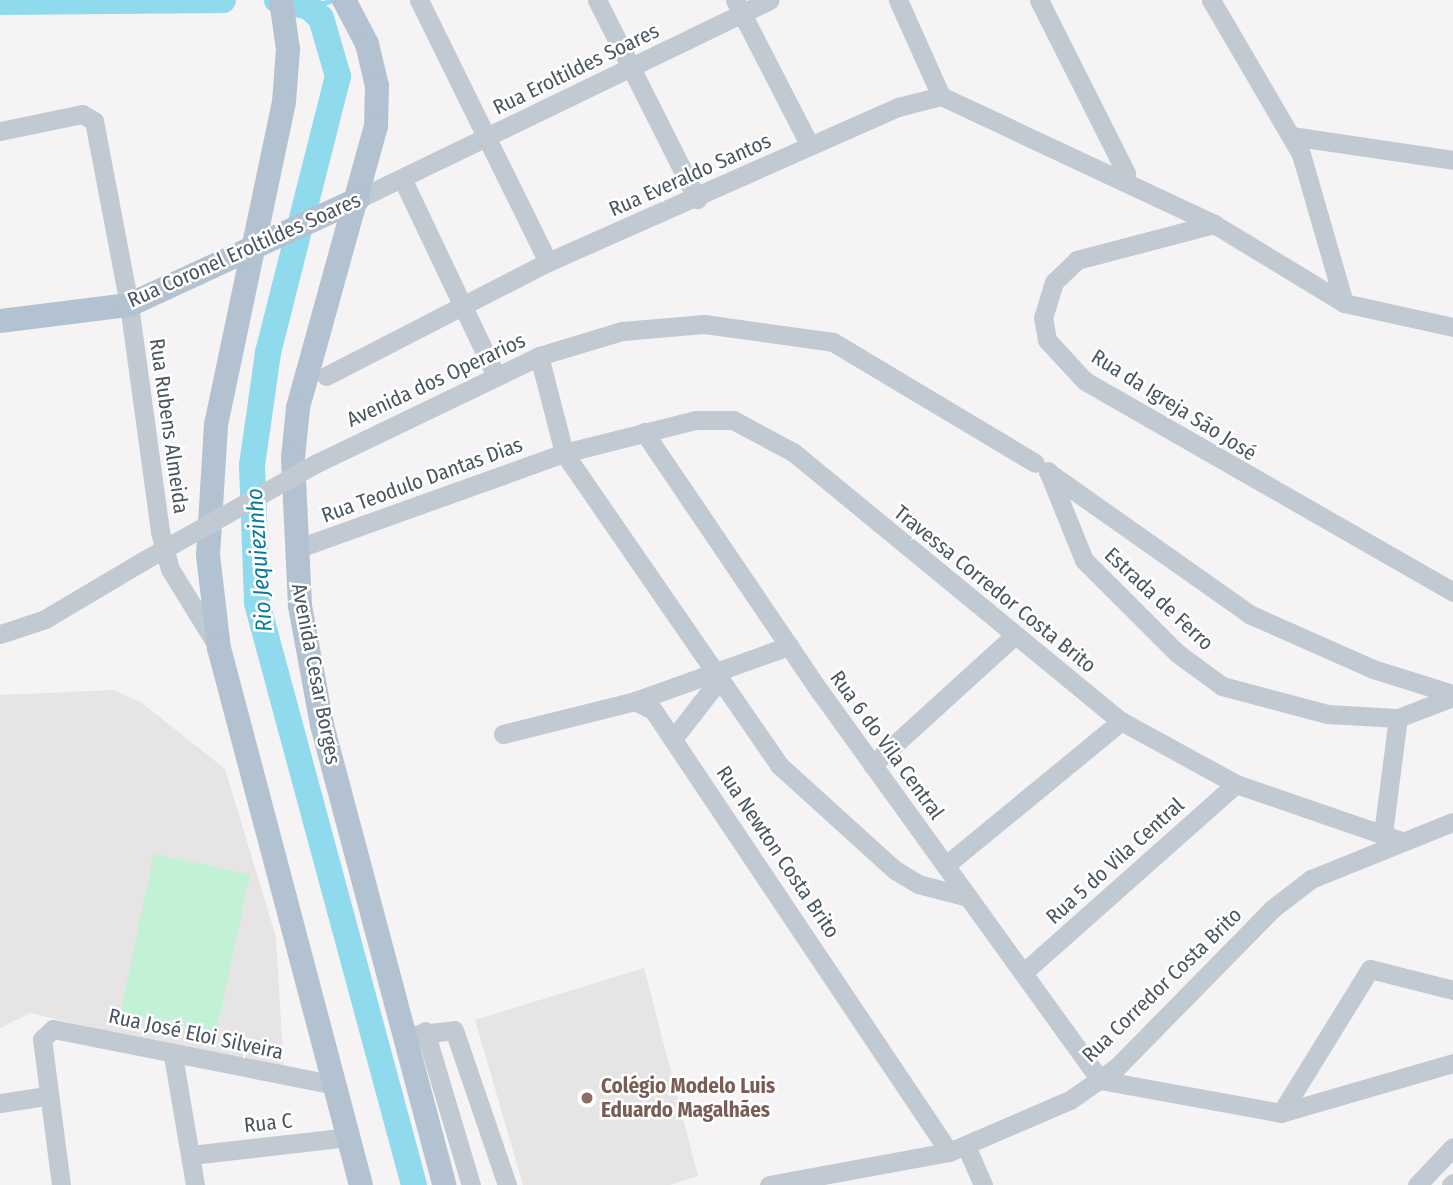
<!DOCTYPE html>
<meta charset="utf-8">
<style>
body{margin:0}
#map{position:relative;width:1453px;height:1185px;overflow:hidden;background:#f5f3f3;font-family:"Fira Sans Condensed",sans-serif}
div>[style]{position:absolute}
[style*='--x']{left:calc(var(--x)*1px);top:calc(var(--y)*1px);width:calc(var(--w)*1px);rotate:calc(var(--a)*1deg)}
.education>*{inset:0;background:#e6e4e5}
.green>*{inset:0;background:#c3f1d5;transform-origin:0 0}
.stream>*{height:4.5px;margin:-2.25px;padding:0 2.25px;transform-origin:2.25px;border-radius:2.25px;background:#90daee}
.river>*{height:26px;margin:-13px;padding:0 13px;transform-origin:13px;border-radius:13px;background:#90daee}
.minor>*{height:19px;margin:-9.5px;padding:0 9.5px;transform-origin:9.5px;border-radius:9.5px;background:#c1cad2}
.major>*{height:24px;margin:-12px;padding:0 12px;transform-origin:12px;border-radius:12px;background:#b3c2d1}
.minor-bridge>*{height:19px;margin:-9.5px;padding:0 9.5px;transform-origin:9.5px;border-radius:9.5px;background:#c1cad2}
.dots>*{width:19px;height:19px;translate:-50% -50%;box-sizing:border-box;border:4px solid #fff;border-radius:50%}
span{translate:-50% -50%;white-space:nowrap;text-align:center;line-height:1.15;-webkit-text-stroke:5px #fff;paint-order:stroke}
.street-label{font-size:21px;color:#4a5661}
.education-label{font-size:21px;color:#785e54;font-weight:700}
.left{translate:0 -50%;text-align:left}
.water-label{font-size:23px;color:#0c7c9b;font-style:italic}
</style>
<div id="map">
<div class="education">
<div style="clip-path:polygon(114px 690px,142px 703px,225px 769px,276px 937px,284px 1073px,30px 1013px,0 1028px,0 695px)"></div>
<div style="clip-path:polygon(644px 968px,698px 1176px,670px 1185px,523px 1185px,475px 1020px)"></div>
</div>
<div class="green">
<div style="left:154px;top:854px;width:98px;height:162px;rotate:12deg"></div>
</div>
<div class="stream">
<div style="--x:309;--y:7;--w:26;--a:-16"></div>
</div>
<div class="river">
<div style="--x:277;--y:0;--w:33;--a:12"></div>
<div style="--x:309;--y:7;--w:16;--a:43"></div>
<div style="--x:321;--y:18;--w:60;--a:73.7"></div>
<div style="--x:338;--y:76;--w:286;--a:104.2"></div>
<div style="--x:268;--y:353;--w:113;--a:98.1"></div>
<div style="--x:252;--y:465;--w:138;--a:87.9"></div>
<div style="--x:257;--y:603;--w:603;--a:74.9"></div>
<div style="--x:0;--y:2;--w:223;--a:-0.5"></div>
</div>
<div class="minor">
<div style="--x:419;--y:0;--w:292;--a:63.8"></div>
<div style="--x:597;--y:0;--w:223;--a:63.3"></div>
<div style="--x:735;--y:0;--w:164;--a:62.8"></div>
<div style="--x:898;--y:0;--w:105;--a:65.9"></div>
<div style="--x:1039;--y:0;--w:194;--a:63.3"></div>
<div style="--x:1211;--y:0;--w:178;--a:59.7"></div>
<div style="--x:1301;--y:154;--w:155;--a:73.9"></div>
<div style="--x:941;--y:96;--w:302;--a:25.1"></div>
<div style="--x:1214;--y:224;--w:152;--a:31.3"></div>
<div style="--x:1344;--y:303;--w:112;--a:12.4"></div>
<div style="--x:0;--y:131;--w:84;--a:-11.7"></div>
<div style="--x:82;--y:114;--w:14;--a:30"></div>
<div style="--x:94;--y:121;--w:187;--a:79.2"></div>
<div style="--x:129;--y:305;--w:229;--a:82.2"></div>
<div style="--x:160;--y:532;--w:38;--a:75"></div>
<div style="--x:170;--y:569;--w:92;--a:58.4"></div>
<div style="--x:1291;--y:136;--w:164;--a:8.4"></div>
<div style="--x:402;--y:178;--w:217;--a:64.6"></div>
<div style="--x:358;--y:199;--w:457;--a:-25.8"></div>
<div style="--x:1214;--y:224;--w:142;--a:165.3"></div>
<div style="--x:1077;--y:260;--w:32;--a:136"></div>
<div style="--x:1054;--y:282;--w:37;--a:107"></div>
<div style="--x:1043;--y:317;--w:23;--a:80"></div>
<div style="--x:1047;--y:340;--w:56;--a:47.2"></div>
<div style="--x:1085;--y:381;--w:424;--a:29.8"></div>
<div style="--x:539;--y:356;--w:100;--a:75.5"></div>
<div style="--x:564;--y:453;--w:379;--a:55.4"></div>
<div style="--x:779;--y:765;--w:156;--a:42.2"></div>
<div style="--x:895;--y:870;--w:27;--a:31"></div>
<div style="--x:918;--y:884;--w:52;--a:14.6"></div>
<div style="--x:326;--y:376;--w:250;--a:-27.2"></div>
<div style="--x:548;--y:262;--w:383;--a:-23.9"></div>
<div style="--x:898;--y:107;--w:44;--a:-14.3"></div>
<div style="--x:644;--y:432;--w:315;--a:55.9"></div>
<div style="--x:821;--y:693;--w:477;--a:54.2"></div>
<div style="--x:1100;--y:1080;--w:184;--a:10.3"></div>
<div style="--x:1281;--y:1113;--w:179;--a:-16.2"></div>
<div style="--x:317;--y:463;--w:246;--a:-25.7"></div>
<div style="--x:539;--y:356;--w:87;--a:-16.8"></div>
<div style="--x:622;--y:331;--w:82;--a:-4.9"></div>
<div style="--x:704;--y:324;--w:130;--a:7.9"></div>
<div style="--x:833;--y:342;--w:235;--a:30.9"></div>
<div style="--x:1048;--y:471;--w:96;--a:68"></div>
<div style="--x:1084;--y:560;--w:132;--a:45"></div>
<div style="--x:1177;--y:653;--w:56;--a:36.3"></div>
<div style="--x:1222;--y:686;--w:109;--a:14.9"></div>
<div style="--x:1327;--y:714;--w:71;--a:3.2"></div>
<div style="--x:1398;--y:718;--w:59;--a:-20.9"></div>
<div style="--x:1048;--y:472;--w:246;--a:35.2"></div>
<div style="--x:1249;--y:614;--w:136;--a:23.9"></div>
<div style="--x:1373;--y:669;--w:84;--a:17.4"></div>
<div style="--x:296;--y:549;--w:285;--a:-19.7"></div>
<div style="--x:564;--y:453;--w:135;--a:-14.1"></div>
<div style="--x:695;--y:420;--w:38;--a:0"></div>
<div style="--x:733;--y:420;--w:68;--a:28.1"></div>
<div style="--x:793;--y:452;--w:424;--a:39.4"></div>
<div style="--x:1121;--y:721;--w:131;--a:28.7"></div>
<div style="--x:1236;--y:784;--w:172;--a:19"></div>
<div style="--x:0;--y:634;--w:47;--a:-18.4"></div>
<div style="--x:45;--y:619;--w:112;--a:-30.7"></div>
<div style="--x:635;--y:701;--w:164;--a:-19.7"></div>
<div style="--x:503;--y:734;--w:136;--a:-14"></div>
<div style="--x:635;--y:701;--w:20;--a:27"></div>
<div style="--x:653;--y:710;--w:532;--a:56.19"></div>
<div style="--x:673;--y:739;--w:73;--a:-52.2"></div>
<div style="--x:872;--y:765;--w:192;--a:-42.3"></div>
<div style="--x:1383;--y:833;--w:116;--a:-82.6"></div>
<div style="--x:946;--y:865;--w:227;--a:-39.4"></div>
<div style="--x:1024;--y:972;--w:283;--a:-41.6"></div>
<div style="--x:425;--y:1031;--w:161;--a:73.4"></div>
<div style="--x:404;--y:1036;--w:50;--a:-6.8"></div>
<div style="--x:454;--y:1030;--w:164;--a:71.1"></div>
<div style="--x:173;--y:1056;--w:131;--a:80.3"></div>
<div style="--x:0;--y:1103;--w:47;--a:-8.7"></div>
<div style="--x:1281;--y:1113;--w:169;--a:-58.3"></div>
<div style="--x:1370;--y:969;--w:86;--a:14.2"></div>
<div style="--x:966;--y:1146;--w:43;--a:66.4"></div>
<div style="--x:191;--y:1155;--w:160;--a:-6.5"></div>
<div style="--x:61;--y:1185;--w:147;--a:-97.4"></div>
<div style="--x:42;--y:1039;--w:15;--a:-42"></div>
<div style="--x:53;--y:1029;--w:289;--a:11.2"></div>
<div style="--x:769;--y:1185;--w:183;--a:-10.4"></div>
<div style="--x:949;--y:1152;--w:132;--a:-23.3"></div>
<div style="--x:1070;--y:1100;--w:57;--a:-35.1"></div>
<div style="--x:1117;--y:1067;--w:221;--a:-45.5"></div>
<div style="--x:1272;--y:909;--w:49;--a:-37.6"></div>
<div style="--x:1311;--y:879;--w:153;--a:-21.9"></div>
<div style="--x:1417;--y:1185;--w:52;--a:-46.5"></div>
<div style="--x:1451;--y:1185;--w:3;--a:-45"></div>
</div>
<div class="major">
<div style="--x:281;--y:0;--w:49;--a:81.9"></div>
<div style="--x:288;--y:49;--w:53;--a:94.3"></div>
<div style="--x:284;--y:102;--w:330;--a:101.9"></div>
<div style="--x:216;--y:425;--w:130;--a:93.5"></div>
<div style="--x:208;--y:555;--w:94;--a:83.3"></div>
<div style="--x:219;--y:648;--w:555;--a:75.19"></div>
<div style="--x:344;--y:0;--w:50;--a:62.4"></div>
<div style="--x:367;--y:44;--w:43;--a:76.6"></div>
<div style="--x:377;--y:86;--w:40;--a:91.4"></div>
<div style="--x:376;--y:126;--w:293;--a:105.5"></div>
<div style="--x:298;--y:408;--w:50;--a:95.7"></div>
<div style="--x:293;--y:458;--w:148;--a:87.3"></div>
<div style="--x:300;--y:606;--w:121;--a:79.5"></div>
<div style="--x:322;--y:725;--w:476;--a:75.1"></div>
<div style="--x:0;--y:321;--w:130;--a:-7.1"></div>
<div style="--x:129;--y:305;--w:252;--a:-24.8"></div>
</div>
<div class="minor-bridge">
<div style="--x:141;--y:562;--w:202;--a:-29.4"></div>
</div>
<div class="dots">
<div style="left:587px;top:1098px;background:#8d6e63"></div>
</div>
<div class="street-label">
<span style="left:576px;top:69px;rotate:-26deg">Rua Eroltildes Soares</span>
<span style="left:690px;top:175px;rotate:-24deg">Rua Everaldo Santos</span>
<span style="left:244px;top:250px;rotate:-24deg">Rua Coronel Eroltildes Soares</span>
<span style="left:436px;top:380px;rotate:-25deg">Avenida dos Operarios</span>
<span style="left:1174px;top:405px;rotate:32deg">Rua da Igreja São José</span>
<span style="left:169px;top:426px;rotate:82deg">Rua Rubens Almeida</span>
<span style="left:422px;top:480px;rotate:-20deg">Rua Teodulo Dantas Dias</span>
<span style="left:995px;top:589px;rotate:39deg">Travessa Corredor Costa Brito</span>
<span style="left:1159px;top:599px;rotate:43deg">Estrada de Ferro</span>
<span style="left:316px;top:674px;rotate:79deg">Avenida Cesar Borges</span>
<span style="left:887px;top:745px;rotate:54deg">Rua 6 do Vila Central</span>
<span style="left:778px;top:852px;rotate:56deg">Rua Newton Costa Brito</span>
<span style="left:1115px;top:861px;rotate:-42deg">Rua 5 do Vila Central</span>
<span style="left:1162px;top:985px;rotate:-44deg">Rua Corredor Costa Brito</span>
<span style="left:196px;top:1034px;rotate:12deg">Rua José Eloi Silveira</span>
<span style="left:268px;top:1123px;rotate:-6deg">Rua C</span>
</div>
<div class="education-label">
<span class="left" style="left:601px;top:1098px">Colégio Modelo Luis<br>Eduardo Magalhães</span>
</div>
<div class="water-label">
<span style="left:259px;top:560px;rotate:-94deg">Rio Jequiezinho</span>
</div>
</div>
